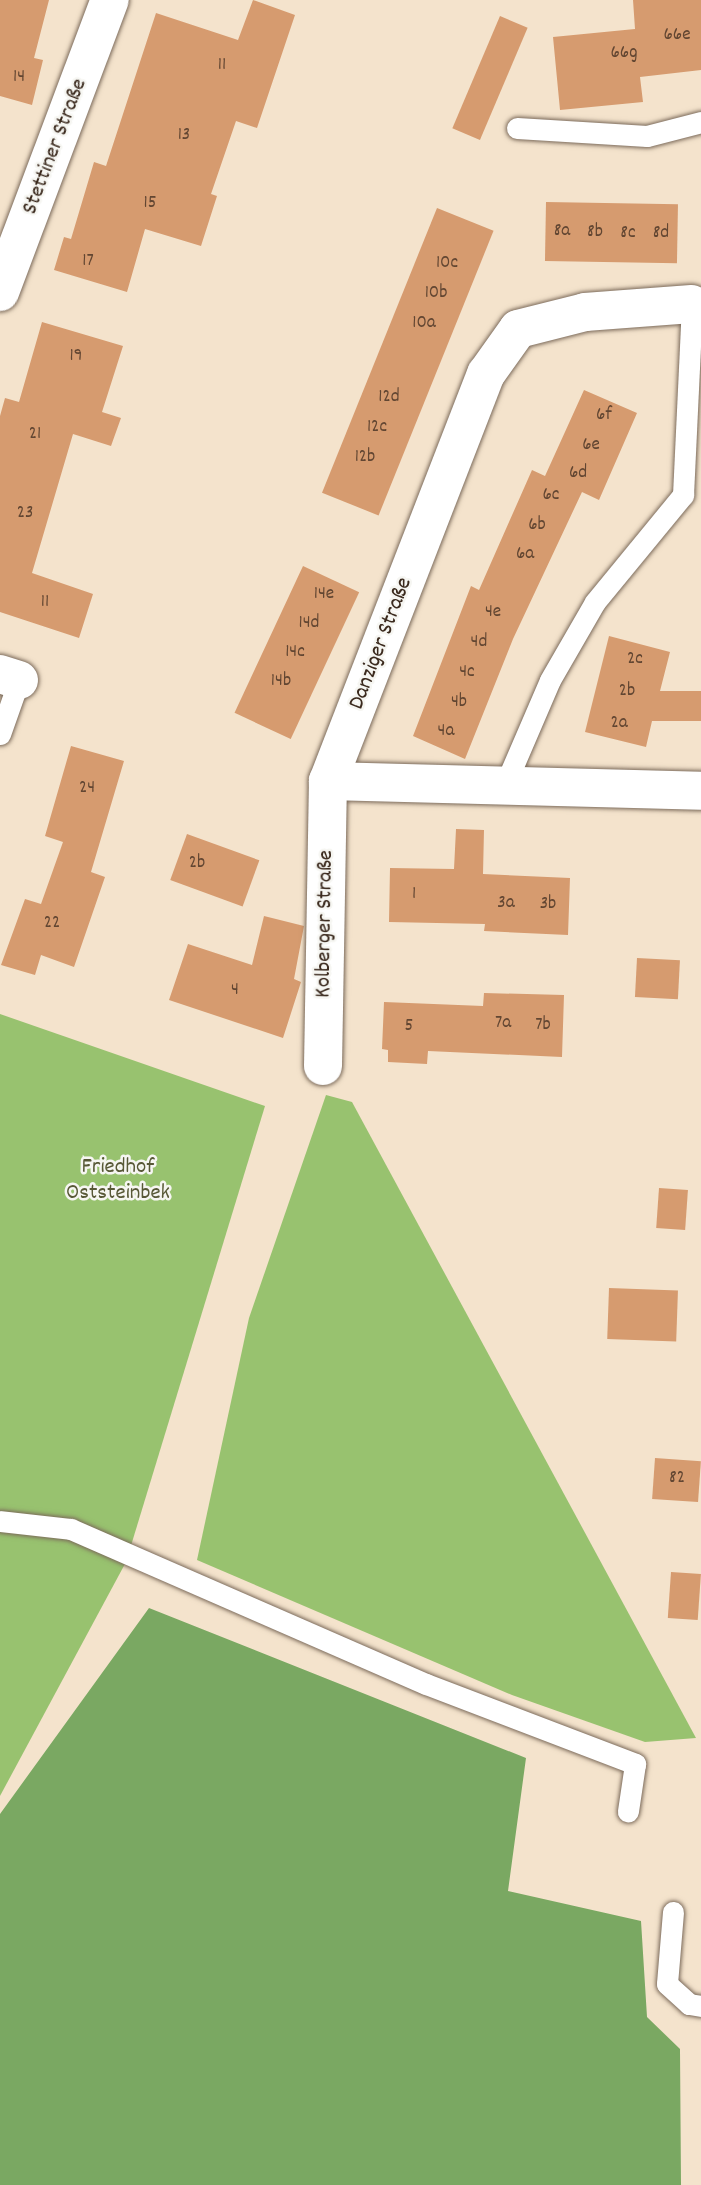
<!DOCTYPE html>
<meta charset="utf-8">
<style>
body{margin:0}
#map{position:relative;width:701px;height:2185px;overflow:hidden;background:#f4e3cc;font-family:Dekko,sans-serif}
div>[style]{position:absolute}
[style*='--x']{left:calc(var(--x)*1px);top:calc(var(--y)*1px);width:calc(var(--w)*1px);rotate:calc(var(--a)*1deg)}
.green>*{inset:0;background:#98c26f}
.forest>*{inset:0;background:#7aa862}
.building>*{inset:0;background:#d69b6f;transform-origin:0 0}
.roads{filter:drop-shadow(0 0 2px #7c6b5b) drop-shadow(0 0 2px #7c6b5b)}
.service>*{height:21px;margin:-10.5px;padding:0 10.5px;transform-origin:10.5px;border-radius:10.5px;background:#fff}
.minor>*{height:38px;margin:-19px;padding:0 19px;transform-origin:19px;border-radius:19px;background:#fff}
span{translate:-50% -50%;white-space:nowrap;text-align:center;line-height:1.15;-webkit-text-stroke:5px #f6f6f2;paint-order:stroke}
.number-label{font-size:19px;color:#624632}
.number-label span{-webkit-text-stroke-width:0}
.street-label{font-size:23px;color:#3b2a1e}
.park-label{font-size:23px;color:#575836}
</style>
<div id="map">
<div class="green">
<div style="clip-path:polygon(0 1014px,265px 1106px,126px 1562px,0 1796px)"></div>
<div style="clip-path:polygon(326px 1095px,352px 1102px,696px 1738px,645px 1742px,512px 1695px,197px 1560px,249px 1318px)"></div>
</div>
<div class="forest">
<div style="clip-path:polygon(149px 1608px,526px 1758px,508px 1891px,641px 1921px,647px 2017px,680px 2049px,681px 2185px,0 2185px,0 1814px)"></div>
</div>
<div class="building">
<div style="clip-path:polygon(0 0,49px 0,34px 58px,43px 60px,32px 105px,0 96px)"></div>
<div style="clip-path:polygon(253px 0,295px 15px,257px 128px,236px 121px,211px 194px,217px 196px,201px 246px,145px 229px,127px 292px,54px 270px,64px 237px,71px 239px,94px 162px,106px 166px,156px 13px,238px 40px)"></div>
<div style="clip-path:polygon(633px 0,701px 0,701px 70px,640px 77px,643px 102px,560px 110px,553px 37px,635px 29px)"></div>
<div style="left:500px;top:16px;width:30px;height:122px;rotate:23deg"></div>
<div style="left:546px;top:202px;width:132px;height:59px;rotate:1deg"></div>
<div style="left:437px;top:208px;width:61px;height:307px;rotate:22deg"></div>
<div style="clip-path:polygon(42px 322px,123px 346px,102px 412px,121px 418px,111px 446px,73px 434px,32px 573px,93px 594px,79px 638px,0 612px,0 416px,5px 398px,19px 402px)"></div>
<div style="clip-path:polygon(584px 390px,637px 413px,599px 500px,582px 492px,513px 639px,465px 759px,413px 736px,471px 586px,479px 590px,532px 470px,545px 476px)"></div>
<div style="left:303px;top:566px;width:62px;height:162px;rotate:25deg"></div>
<div style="clip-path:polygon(609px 636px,670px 652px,660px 691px,701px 691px,701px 721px,652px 721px,646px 747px,585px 732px)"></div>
<div style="clip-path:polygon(71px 746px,124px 761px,91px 872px,105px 877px,74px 967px,41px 955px,35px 975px,1px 965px,25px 899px,41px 904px,63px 842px,45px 836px)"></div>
<div style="clip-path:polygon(456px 829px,484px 830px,483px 874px,570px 878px,568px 935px,484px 931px,485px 924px,389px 922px,390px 868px,454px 869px)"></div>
<div style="left:187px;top:834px;width:77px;height:49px;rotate:20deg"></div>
<div style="clip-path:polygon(264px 916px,304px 926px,294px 979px,301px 982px,283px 1038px,169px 1000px,188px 944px,252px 965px)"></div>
<div style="left:637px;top:958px;width:43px;height:39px;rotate:3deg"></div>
<div style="clip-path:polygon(484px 993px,564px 995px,562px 1057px,428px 1051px,427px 1064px,388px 1062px,388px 1050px,382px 1049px,384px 1002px,483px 1006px)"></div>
<div style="left:659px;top:1188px;width:29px;height:40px;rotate:4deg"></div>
<div style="left:609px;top:1288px;width:69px;height:51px;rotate:2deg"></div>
<div style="left:655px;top:1458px;width:46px;height:41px;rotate:4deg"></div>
<div style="left:671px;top:1572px;width:30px;height:46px;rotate:4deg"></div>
</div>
<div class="roads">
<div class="service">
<div style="--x:517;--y:128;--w:130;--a:3.5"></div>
<div style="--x:647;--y:136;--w:56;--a:-14.5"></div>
<div style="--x:0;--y:734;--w:57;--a:-70.6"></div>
<div style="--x:504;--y:787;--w:116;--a:-66.7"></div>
<div style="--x:550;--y:680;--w:90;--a:-60"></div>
<div style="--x:595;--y:602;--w:139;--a:-50.6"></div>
<div style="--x:683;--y:495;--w:191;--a:-87.3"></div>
<div style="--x:0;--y:1521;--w:71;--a:6.4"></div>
<div style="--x:71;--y:1529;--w:387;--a:23.6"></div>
<div style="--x:426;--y:1684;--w:224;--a:20.9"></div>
<div style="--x:635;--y:1764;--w:48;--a:98.5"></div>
<div style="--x:673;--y:1912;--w:72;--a:94.8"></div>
<div style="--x:667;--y:1984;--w:30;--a:42"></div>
<div style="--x:689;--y:2004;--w:12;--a:9"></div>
</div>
<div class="minor">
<div style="--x:0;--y:292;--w:312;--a:-69.4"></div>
<div style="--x:0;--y:674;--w:20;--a:18"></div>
<div style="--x:328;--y:781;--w:373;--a:1.5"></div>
<div style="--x:323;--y:1066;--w:285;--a:-89"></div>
<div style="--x:328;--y:781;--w:437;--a:-68.8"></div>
<div style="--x:486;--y:374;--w:55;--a:-54.6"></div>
<div style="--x:518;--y:329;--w:69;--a:-14.2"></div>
<div style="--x:585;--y:312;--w:107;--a:-4.3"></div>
</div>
</div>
<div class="number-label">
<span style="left:677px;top:36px">66e</span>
<span style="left:624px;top:54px">66g</span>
<span style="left:222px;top:66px">11</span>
<span style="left:19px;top:78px">14</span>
<span style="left:184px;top:136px">13</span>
<span style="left:150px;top:204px">15</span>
<span style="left:562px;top:232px">8a</span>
<span style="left:595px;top:233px">8b</span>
<span style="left:628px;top:234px">8c</span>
<span style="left:661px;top:234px">8d</span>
<span style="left:88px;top:262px">17</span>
<span style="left:447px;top:264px">10c</span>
<span style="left:436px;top:294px">10b</span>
<span style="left:424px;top:324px">10a</span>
<span style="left:76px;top:357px">19</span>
<span style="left:389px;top:398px">12d</span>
<span style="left:604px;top:416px">6f</span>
<span style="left:377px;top:428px">12c</span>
<span style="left:35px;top:435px">21</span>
<span style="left:591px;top:446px">6e</span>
<span style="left:365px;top:458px">12b</span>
<span style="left:578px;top:474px">6d</span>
<span style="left:551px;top:496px">6c</span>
<span style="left:25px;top:514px">23</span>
<span style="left:537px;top:526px">6b</span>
<span style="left:525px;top:555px">6a</span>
<span style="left:324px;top:595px">14e</span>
<span style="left:45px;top:603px">11</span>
<span style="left:493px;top:613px">4e</span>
<span style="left:309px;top:624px">14d</span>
<span style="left:479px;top:643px">4d</span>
<span style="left:295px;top:653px">14c</span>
<span style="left:635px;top:660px">2c</span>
<span style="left:467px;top:673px">4c</span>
<span style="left:281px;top:682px">14b</span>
<span style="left:627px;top:692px">2b</span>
<span style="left:459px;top:703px">4b</span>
<span style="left:619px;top:724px">2a</span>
<span style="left:446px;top:732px">4a</span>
<span style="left:87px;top:789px">24</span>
<span style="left:197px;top:864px">2b</span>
<span style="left:414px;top:895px">1</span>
<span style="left:506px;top:904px">3a</span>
<span style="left:548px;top:905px">3b</span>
<span style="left:52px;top:924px">22</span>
<span style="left:235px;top:991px">4</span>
<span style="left:503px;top:1024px">7a</span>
<span style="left:543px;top:1026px">7b</span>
<span style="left:409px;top:1027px">5</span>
<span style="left:677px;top:1479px">82</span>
</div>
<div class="street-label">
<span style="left:56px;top:147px;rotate:-69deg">Stettiner Straße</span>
<span style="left:382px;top:644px;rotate:-69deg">Danziger Straße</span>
<span style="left:326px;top:924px;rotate:-89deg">Kolberger Straße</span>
</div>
<div class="park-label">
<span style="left:118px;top:1181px">Friedhof<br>Oststeinbek</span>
</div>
</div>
